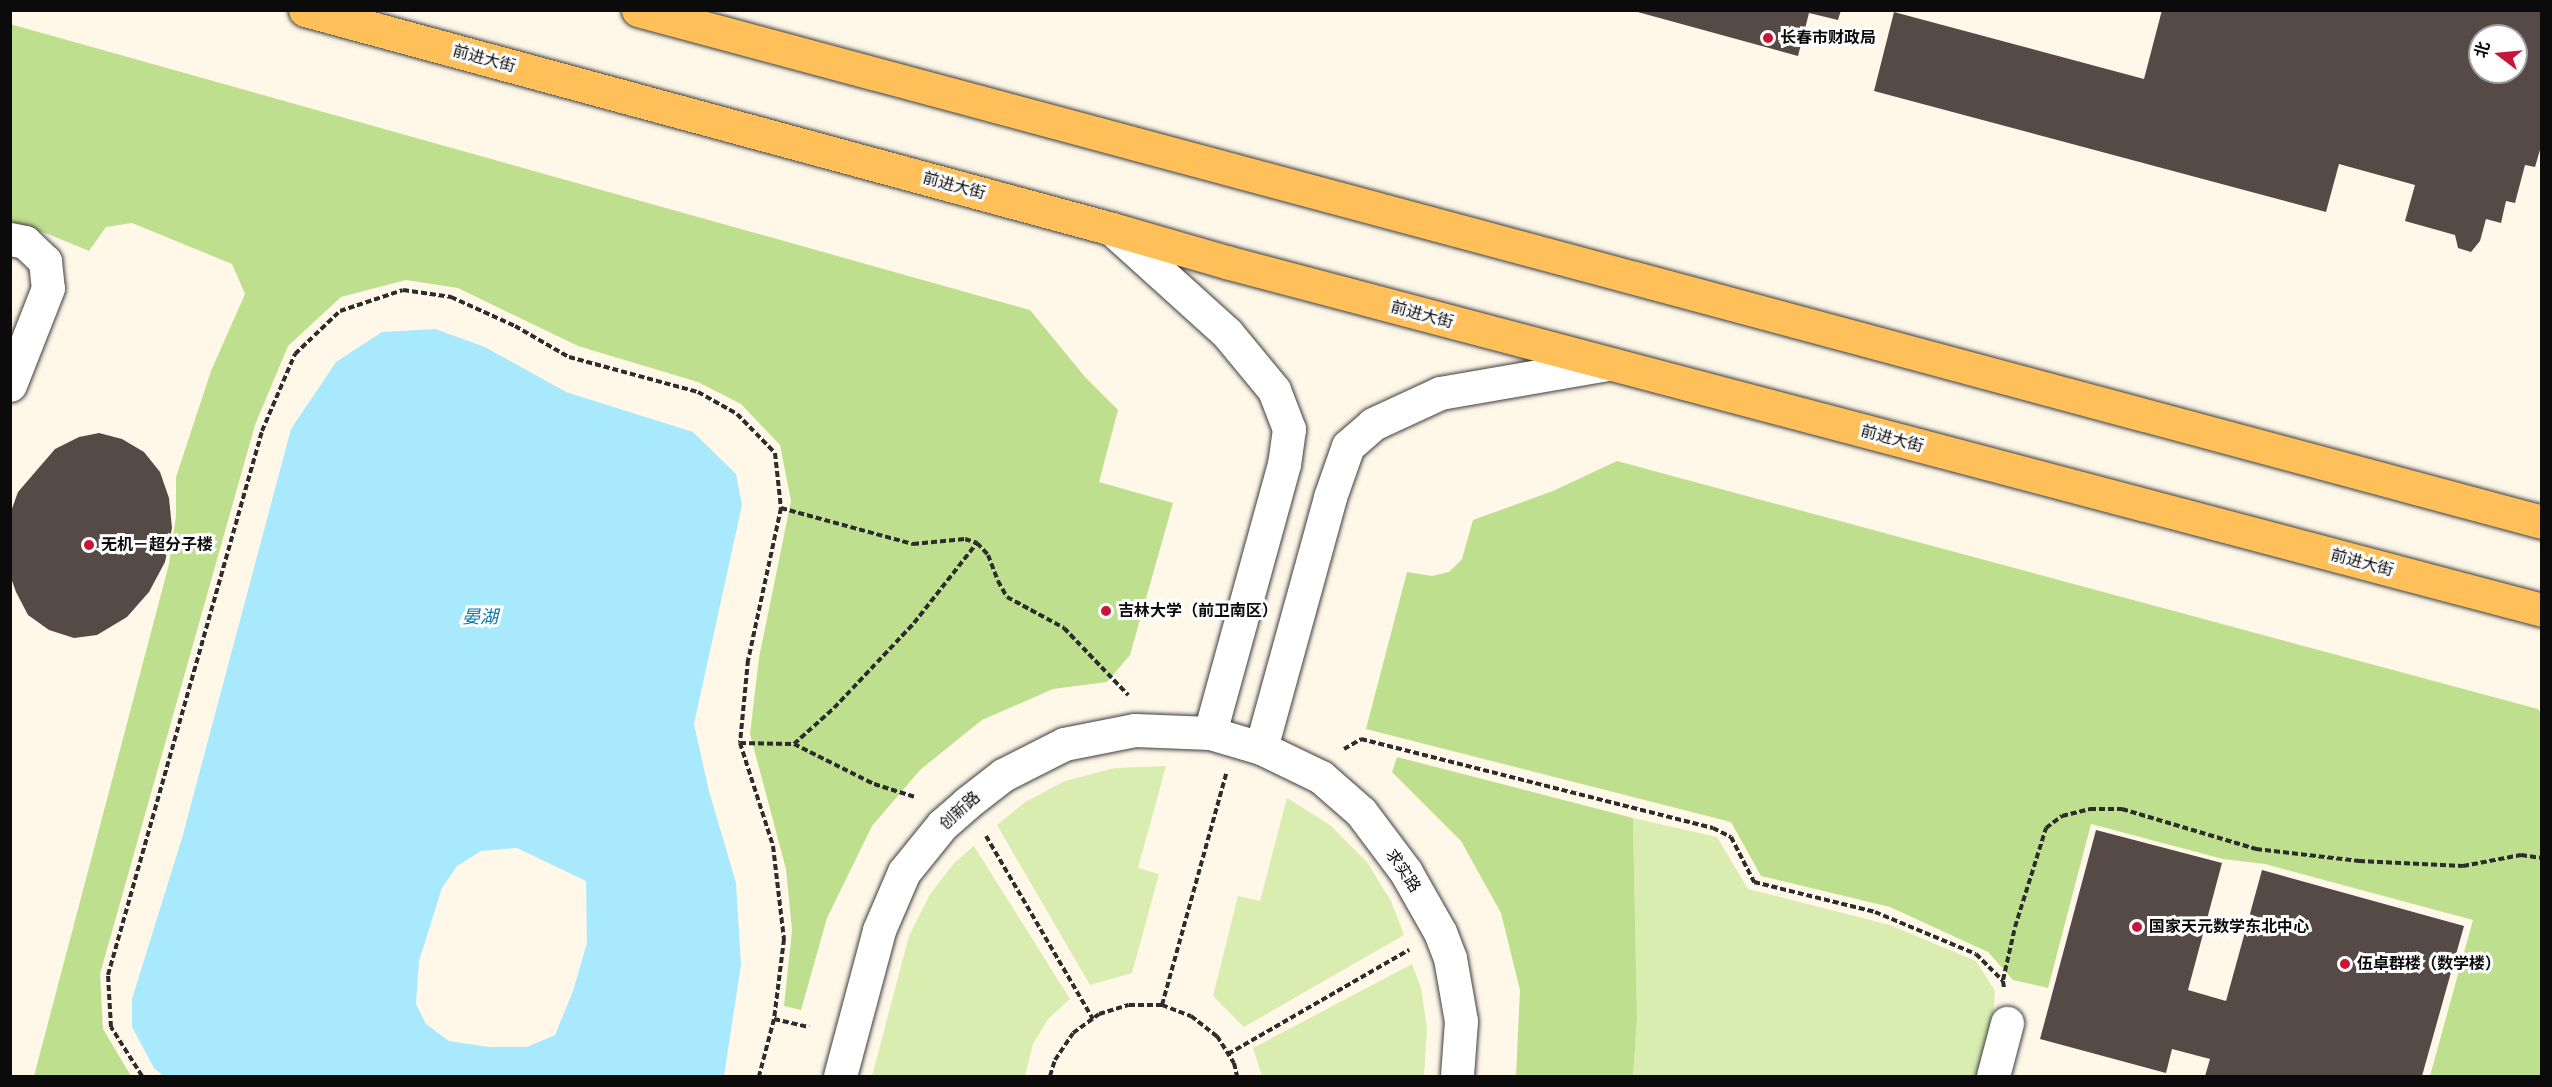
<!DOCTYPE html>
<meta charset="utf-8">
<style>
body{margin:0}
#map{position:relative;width:2552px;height:1087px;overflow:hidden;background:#fff8e9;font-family:Bitter,"Noto Sans SC",serif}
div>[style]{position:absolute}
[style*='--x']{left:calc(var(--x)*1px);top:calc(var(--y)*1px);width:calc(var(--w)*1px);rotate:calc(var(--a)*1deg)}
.green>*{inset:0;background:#d8edaf}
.forest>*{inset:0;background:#bedf8d}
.water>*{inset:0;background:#a8e9fd}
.building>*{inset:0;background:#554a46}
.path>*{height:4px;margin-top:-2px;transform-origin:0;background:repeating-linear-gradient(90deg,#2d2d2d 0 6px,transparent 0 9px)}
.roads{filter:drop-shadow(0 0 2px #3e3e3e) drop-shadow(0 0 2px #3e3e3e)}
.minor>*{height:33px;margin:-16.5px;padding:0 16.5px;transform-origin:16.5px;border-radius:16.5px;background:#fff}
.major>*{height:33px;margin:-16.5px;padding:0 16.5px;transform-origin:16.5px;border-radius:16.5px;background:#ffbf59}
.dots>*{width:16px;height:16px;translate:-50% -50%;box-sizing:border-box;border:3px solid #fff;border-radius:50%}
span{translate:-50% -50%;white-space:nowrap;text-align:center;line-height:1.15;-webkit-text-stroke:6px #fff;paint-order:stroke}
.poi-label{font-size:16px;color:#0b0b0b;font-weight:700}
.left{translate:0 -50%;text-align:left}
.street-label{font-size:16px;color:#0b0b0b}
.water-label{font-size:18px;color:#0979a8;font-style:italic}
.frame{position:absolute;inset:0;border:12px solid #0b0b0b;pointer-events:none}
.north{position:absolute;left:2468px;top:24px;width:60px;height:60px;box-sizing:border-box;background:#fff;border:2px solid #9d9d9d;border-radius:50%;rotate:286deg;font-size:16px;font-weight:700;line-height:24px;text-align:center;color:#0b0b0b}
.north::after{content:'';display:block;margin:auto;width:21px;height:27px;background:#c81638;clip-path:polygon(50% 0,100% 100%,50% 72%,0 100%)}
</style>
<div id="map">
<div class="green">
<div style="clip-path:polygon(1166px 766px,1138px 868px,1159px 874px,1132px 973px,1090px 985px,997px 825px,1025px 802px,1065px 781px,1115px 768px)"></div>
<div style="clip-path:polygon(1287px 798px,1330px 825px,1367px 862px,1391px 901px,1404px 935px,1244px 1027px,1213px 996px,1238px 896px,1260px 901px)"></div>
<div style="clip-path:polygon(1633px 818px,1717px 837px,1748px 889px,1890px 925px,1976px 961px,1995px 991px,1993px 1017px,1977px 1076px,1633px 1076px,1637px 1020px)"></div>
<div style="clip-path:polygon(974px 846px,1070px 999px,1048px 1019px,1033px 1044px,1025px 1076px,872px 1076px,909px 936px,930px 894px,955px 862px)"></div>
<div style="clip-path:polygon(1412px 964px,1421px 988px,1427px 1028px,1424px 1076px,1262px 1076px,1253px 1048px)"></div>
</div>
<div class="forest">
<div style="clip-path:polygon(10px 24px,1030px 310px,1086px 378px,1118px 410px,1099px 482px,1173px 503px,1130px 655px,1107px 682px,1053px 689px,982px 720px,920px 770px,872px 826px,827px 918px,801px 1010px,784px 1006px,792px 930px,786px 869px,750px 734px,759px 658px,791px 501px,780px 445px,741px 404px,698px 382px,578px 346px,458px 288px,406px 280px,341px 297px,288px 346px,255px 425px,100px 974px,103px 1029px,131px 1076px,34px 1076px,169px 564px,176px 516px,176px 477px,211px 371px,245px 294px,232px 264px,132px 223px,106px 227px,89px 251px,48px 234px,11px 223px)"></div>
<div style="clip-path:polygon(1617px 461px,2538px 709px,2542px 715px,2541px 1076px,2430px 1076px,2473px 920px,2265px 864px,2223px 859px,2091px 824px,2048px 988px,2013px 980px,1988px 952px,1890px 907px,1761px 876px,1731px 822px,1366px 729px,1407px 572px,1432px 576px,1449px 572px,1462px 559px,1473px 520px,1553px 491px)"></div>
<div style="clip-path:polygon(1397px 757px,1633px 818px,1637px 1020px,1633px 1076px,1516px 1076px,1520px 990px,1501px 913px,1461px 841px,1392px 772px)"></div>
</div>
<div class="water">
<div style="clip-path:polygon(evenodd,435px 329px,485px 347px,566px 392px,693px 432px,736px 474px,742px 505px,694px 724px,709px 791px,736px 883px,741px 965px,724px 1076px,163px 1076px,154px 1068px,132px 1027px,132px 999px,182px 838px,291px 429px,336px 362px,382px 332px,435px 329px,517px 848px,586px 881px,587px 943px,573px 991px,555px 1035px,527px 1047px,489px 1047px,449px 1041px,426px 1024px,416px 1004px,419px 961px,442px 888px,457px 866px,481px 851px,517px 848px)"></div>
</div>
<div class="building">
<div style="clip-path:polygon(1841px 10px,1838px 20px,1809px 13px,1798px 56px,1634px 11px)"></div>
<div style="clip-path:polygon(evenodd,2162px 10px,2542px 10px,2542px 143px,2535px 167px,2525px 165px,2515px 203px,2506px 201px,2501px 223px,2486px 219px,2480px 241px,2471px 252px,2458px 248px,2455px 235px,2405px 221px,2415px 185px,2339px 164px,2326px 212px,1874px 91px,1894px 12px,2144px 79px,2162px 10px,2480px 36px,2516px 36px,2516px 72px,2480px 72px,2480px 36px)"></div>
<div style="clip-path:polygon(99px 433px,122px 439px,144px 452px,160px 472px,169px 498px,172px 528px,165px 562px,149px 592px,127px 617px,97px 635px,74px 638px,49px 630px,28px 615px,16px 592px,10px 575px,10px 514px,18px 492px,55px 449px,79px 437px)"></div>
<div style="clip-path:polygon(2096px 830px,2222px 863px,2188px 990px,2226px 1001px,2262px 870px,2464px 926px,2422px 1076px,2205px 1076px,2210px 1059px,2172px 1049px,2166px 1073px,2040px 1039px)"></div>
</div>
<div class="path">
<div style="--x:781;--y:508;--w:137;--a:15.3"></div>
<div style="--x:913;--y:544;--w:52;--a:-5.5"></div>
<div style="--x:965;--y:539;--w:13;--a:18"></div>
<div style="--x:977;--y:543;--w:16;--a:47"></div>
<div style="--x:988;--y:555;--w:28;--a:69"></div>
<div style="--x:998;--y:581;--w:18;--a:61"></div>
<div style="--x:1007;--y:597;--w:65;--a:28.5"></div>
<div style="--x:1064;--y:628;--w:93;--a:46.3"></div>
<div style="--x:740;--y:743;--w:54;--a:1.1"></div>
<div style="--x:794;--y:744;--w:89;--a:26.6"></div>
<div style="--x:874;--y:784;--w:43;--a:17.6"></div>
<div style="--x:794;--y:744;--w:54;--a:-42"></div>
<div style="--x:834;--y:708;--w:117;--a:-46.7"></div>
<div style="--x:914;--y:623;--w:102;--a:-51.8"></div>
<div style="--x:1344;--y:749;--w:20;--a:-30"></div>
<div style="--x:1361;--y:739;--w:363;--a:14.2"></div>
<div style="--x:1713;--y:828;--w:20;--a:27"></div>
<div style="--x:1731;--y:837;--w:51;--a:62.9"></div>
<div style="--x:1754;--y:882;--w:125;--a:13.9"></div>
<div style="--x:1875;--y:912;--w:109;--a:22.6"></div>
<div style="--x:1976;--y:954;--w:38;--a:45"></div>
<div style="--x:2003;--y:981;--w:7;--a:82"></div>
<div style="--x:986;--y:836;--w:212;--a:59.7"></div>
<div style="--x:2003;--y:980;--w:54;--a:-77.2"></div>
<div style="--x:2015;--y:927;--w:104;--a:-72.6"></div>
<div style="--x:2046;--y:828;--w:20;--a:-37"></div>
<div style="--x:2062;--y:816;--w:29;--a:-14"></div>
<div style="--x:2090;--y:809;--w:32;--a:0"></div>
<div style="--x:2122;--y:809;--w:140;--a:16.6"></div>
<div style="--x:2256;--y:849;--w:104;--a:6.6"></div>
<div style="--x:2359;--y:861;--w:104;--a:2.8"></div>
<div style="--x:2463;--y:866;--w:59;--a:-10.7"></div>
<div style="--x:2521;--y:855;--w:21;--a:8"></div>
<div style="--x:1162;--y:1005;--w:240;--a:-74.5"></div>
<div style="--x:774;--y:1019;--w:36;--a:13"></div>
<div style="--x:1228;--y:1054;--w:209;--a:-29.9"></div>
<div style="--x:142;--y:1076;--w:58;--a:-122.3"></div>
<div style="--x:111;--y:1027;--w:52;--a:-93.3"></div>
<div style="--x:108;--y:975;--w:565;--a:-74.19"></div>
<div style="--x:262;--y:431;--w:84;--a:-66.8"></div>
<div style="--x:295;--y:354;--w:62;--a:-43.7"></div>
<div style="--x:340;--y:311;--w:66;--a:-18.4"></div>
<div style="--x:403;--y:290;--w:49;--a:8.3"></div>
<div style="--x:451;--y:297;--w:70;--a:24.4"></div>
<div style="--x:515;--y:326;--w:62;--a:29.9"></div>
<div style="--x:569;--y:357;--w:134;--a:15.2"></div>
<div style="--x:698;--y:392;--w:45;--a:29.4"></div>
<div style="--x:737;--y:414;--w:54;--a:45.7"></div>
<div style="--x:775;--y:453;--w:55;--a:83.8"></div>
<div style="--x:781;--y:508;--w:156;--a:102.2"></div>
<div style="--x:748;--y:660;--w:83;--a:95.5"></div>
<div style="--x:740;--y:743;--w:108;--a:72.2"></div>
<div style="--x:773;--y:846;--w:94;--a:83.3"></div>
<div style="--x:784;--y:939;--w:81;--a:97.1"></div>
<div style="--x:774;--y:1019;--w:59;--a:104.7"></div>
<div style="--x:1050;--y:1076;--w:17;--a:-73"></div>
<div style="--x:1055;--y:1060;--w:32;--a:-56"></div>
<div style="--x:1073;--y:1033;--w:32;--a:-36"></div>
<div style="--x:1099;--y:1014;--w:31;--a:-17"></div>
<div style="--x:1129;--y:1005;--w:33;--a:0"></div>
<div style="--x:1162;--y:1005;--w:31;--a:21"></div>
<div style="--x:1191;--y:1016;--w:33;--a:38"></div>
<div style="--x:1217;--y:1036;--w:32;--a:58"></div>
<div style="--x:1234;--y:1063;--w:13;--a:77"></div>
</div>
<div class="roads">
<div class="minor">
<div style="--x:1112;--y:229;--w:155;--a:42.1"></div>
<div style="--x:1227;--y:333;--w:74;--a:50.5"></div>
<div style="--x:1274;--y:390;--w:42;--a:69"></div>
<div style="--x:1289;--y:429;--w:35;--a:98"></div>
<div style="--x:1284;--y:464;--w:279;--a:105.4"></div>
<div style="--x:10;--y:239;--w:15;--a:11"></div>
<div style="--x:25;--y:242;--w:28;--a:44"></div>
<div style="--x:45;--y:261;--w:27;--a:84"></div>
<div style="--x:48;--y:288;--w:104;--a:111.4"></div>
<div style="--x:1261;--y:748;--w:260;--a:-74.6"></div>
<div style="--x:1330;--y:497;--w:54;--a:-70.6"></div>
<div style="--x:1348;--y:446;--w:33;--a:-41"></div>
<div style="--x:1373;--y:424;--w:74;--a:-24.8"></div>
<div style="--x:1440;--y:393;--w:170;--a:-9.8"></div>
<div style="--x:840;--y:1076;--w:151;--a:-75"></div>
<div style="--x:879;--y:930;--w:63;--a:-66.7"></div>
<div style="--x:904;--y:872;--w:60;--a:-51"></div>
<div style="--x:942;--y:825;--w:33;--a:-41"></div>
<div style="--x:967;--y:803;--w:46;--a:-37.9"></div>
<div style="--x:1003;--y:775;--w:68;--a:-26.9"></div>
<div style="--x:1064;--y:744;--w:72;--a:-11.2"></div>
<div style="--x:1135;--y:730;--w:75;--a:2.3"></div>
<div style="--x:1210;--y:733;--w:53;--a:16.4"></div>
<div style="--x:1261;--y:748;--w:67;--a:25.8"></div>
<div style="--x:1321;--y:777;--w:53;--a:41.2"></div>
<div style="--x:1361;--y:812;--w:75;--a:53.1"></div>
<div style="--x:1406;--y:872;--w:69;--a:60.5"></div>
<div style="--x:1440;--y:932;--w:28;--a:69"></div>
<div style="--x:1450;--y:958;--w:64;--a:80.1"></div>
<div style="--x:1461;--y:1021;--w:55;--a:94.2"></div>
<div style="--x:1993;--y:1076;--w:55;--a:-75.2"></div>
</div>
<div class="major">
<div style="--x:305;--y:10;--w:836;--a:15.18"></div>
<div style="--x:1112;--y:229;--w:119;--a:16.1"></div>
<div style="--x:1226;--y:262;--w:1361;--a:14.81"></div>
<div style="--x:638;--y:10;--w:1972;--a:15.05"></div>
</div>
</div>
<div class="dots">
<div style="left:1768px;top:38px;background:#c81638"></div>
<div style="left:89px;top:545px;background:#c81638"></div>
<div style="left:1106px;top:611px;background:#c81638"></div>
<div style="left:2137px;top:927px;background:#c81638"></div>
<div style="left:2345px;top:964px;background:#c81638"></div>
</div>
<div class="poi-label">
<span class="left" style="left:1780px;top:38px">长春市财政局</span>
<span class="left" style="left:101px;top:545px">无机－超分子楼</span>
<span class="left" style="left:1118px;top:611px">吉林大学（前卫南区）</span>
<span class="left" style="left:2149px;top:927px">国家天元数学东北中心</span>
<span class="left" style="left:2357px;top:964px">伍卓群楼（数学楼）</span>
</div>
<div class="street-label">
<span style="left:484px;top:59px;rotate:15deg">前进大街</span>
<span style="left:954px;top:186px;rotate:15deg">前进大街</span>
<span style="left:1422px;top:315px;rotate:15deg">前进大街</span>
<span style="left:1892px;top:439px;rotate:15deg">前进大街</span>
<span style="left:2362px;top:563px;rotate:15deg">前进大街</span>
<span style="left:960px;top:811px;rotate:-42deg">创新路</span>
<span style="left:1403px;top:871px;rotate:56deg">求实路</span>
</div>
<div class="water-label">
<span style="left:480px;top:617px">晏湖</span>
</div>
<div class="frame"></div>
<div class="north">北</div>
</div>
